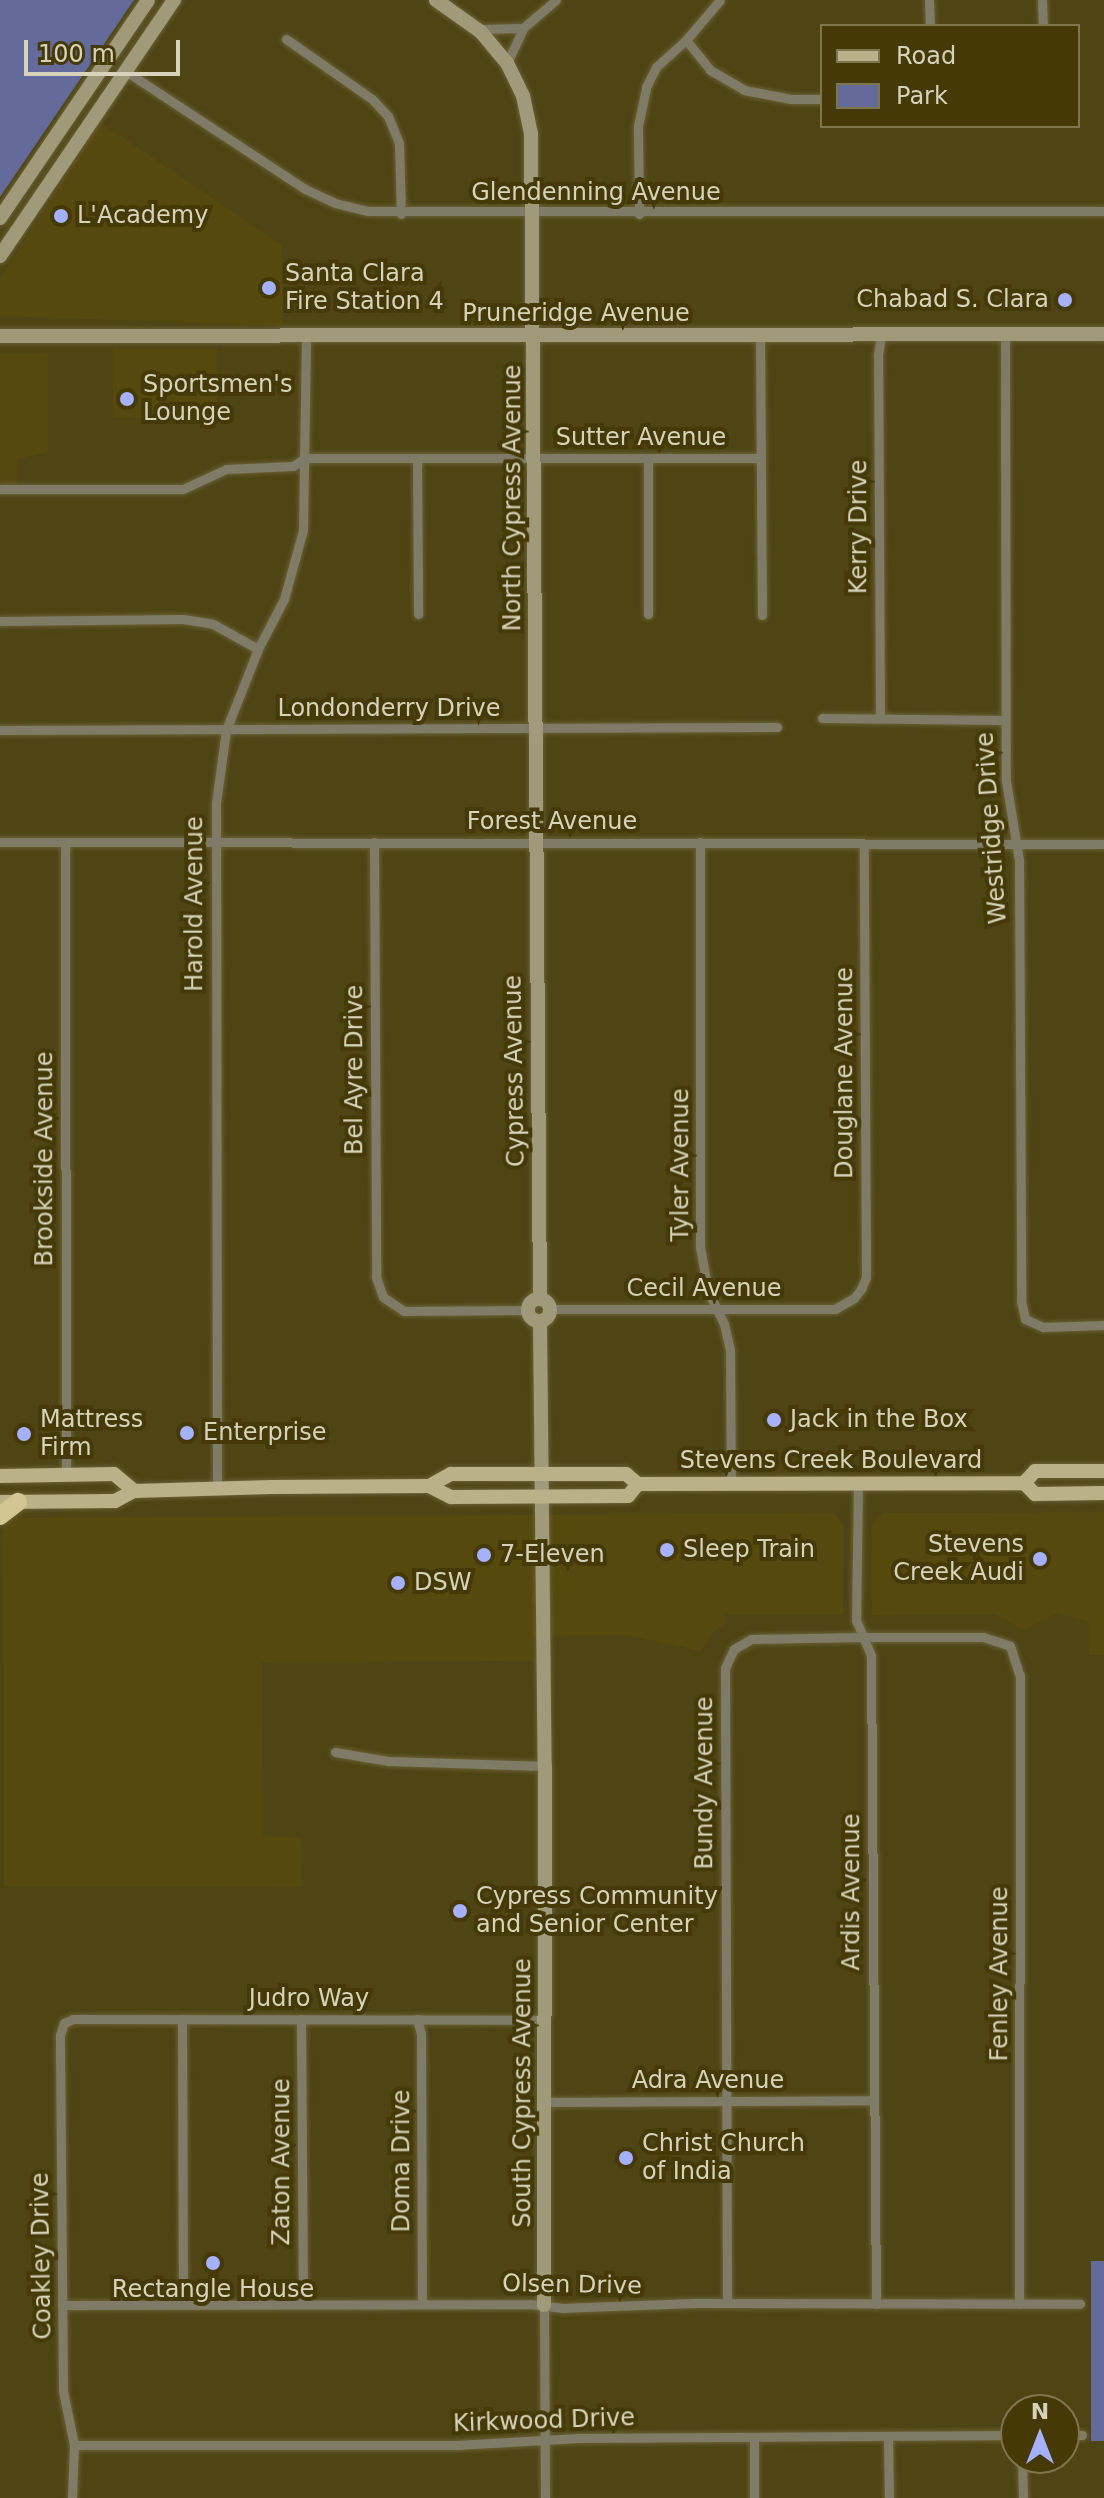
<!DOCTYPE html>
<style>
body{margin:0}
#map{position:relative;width:1104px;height:2498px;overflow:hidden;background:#4e4414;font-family:"DejaVu Sans",sans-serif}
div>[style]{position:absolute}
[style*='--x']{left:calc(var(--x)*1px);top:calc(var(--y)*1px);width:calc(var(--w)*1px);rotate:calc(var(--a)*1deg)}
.built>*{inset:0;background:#56490e;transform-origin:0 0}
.green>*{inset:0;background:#646b9b;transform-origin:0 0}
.roads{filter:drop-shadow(0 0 2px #696035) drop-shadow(0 0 2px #696035)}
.street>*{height:9px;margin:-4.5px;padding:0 4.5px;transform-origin:4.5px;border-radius:4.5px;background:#807b67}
.secondary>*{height:14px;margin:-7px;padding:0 7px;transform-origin:7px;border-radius:7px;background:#a19a7a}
.secondary>.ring{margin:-7px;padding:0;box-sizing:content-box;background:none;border:14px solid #a19a7a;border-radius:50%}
.primary>*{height:14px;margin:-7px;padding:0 7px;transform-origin:7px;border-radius:7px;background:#bab188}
.highway>*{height:18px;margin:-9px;padding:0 9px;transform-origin:9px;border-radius:9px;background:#d1c694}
.dots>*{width:22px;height:22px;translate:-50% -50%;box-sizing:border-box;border:4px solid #443907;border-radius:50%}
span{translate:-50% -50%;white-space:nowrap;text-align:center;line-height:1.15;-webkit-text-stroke:8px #443907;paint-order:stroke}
.street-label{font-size:24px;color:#d7d2ba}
.poi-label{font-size:24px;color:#d7d2ba}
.left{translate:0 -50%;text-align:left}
.right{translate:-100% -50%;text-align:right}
.legend{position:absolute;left:820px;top:24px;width:260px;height:104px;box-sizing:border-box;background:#443907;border:2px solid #7f764f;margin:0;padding:10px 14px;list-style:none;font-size:24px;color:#d7d2ba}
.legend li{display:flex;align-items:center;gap:16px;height:40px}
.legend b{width:40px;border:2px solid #7f764f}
.north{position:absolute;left:1000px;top:2394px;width:80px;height:80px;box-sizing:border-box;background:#443907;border:2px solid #7f764f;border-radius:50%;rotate:0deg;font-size:22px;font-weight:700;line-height:32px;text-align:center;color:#d7d2ba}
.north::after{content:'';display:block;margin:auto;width:28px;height:36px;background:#a5b1fc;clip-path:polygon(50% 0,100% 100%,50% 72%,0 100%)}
.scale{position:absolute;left:24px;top:40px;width:156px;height:36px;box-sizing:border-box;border:4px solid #d7d2ba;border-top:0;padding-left:10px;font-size:24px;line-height:28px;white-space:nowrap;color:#d7d2ba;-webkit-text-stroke:6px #443907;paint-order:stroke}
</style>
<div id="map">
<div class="built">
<div style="clip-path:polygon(100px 122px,282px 245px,283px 326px,0 316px,0 279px)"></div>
<div style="left:217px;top:349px;width:68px;height:104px;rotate:90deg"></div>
<div style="clip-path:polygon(48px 353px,48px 452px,18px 459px,17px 486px,0 485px,0 354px)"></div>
<div style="clip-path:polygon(1104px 1512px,1104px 1655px,1089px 1655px,1089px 1622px,1057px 1613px,1023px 1630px,996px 1614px,872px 1615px,872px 1524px,883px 1513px)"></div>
<div style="clip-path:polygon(835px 1513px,843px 1525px,843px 1614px,726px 1614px,727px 1622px,713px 1632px,701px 1651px,626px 1635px,533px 1636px,532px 1661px,262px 1662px,263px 1836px,301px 1838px,302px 1887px,4px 1886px,3px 1528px,12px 1518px)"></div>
</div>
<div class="green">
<div style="clip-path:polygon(0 0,134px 0,0 197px)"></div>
<div style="left:1091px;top:2261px;width:13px;height:180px"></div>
</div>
<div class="roads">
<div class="street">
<div style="--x:929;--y:0;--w:26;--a:88"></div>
<div style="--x:1042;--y:0;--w:26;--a:88"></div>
<div style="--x:479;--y:29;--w:44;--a:-1.3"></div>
<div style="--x:286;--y:39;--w:105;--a:34.9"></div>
<div style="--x:372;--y:99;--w:23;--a:47"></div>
<div style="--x:388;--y:116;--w:29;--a:68"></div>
<div style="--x:399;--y:143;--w:71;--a:88.4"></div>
<div style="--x:686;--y:40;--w:38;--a:51"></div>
<div style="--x:710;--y:70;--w:39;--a:30"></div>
<div style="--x:744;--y:90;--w:48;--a:10.8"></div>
<div style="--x:791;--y:99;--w:31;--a:0"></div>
<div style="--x:507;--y:63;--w:38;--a:-65"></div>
<div style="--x:523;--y:28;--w:43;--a:-40.3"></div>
<div style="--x:127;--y:72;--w:213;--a:33.3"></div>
<div style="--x:305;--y:189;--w:33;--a:25"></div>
<div style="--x:335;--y:203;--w:34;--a:14"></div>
<div style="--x:368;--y:211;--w:736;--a:0"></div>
<div style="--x:639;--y:214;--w:88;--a:-90.7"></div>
<div style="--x:638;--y:126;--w:40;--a:-78"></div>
<div style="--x:646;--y:87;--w:22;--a:-63"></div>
<div style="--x:656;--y:67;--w:40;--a:-42"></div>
<div style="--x:686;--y:40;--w:52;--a:-49.6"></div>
<div style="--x:760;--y:335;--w:280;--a:89.6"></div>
<div style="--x:1005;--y:335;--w:446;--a:89.9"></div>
<div style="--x:1006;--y:781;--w:80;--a:80.7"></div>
<div style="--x:1019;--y:860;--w:441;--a:89.7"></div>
<div style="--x:1021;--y:1301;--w:18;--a:77"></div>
<div style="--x:1025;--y:1319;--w:20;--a:24"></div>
<div style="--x:1043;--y:1327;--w:61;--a:-1.9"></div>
<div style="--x:417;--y:458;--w:156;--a:89.6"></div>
<div style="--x:648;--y:458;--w:156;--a:90"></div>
<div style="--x:0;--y:489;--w:183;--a:0"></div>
<div style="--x:183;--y:489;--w:47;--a:-24.9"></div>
<div style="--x:226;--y:469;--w:67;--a:-2.6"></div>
<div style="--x:293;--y:466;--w:14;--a:-34"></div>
<div style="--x:305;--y:458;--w:456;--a:0"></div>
<div style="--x:0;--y:621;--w:183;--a:-0.6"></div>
<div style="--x:183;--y:619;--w:30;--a:9"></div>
<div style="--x:213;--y:624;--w:51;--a:29.1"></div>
<div style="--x:822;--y:718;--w:183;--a:0.6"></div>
<div style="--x:880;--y:718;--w:363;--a:-90.3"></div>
<div style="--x:878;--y:355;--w:20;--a:-81"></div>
<div style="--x:0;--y:730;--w:777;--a:-0.22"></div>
<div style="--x:0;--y:842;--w:1104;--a:0.1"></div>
<div style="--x:65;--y:842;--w:633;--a:89.91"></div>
<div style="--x:374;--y:842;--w:435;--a:89.7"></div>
<div style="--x:376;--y:1277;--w:21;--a:71"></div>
<div style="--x:383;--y:1297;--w:25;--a:34"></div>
<div style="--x:404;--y:1311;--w:124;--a:-0.5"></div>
<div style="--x:700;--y:842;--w:405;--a:90"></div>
<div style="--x:700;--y:1247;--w:45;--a:79.7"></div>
<div style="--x:708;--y:1291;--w:37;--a:64"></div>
<div style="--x:724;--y:1324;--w:27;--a:77"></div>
<div style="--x:730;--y:1350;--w:133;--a:89.6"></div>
<div style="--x:550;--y:1309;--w:285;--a:0"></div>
<div style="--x:835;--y:1309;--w:22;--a:-30"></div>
<div style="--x:854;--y:1298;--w:11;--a:-52"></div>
<div style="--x:861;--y:1289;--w:13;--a:-67"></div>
<div style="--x:866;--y:1277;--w:433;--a:-90.3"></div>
<div style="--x:858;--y:1483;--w:137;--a:90.8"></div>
<div style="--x:856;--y:1620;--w:39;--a:67"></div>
<div style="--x:871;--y:1656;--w:648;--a:89.56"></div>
<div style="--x:217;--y:1488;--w:685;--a:-90.08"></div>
<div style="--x:216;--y:803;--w:74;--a:-82.2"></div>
<div style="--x:226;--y:730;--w:87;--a:-68.4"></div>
<div style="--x:258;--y:649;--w:56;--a:-62.5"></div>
<div style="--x:284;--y:599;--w:72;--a:-74.6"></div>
<div style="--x:303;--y:530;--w:194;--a:-89.1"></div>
<div style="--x:335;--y:1752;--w:55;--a:9.5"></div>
<div style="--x:389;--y:1761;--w:156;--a:1.8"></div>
<div style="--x:182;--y:2019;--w:284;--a:89.8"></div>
<div style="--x:301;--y:2019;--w:284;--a:89.6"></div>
<div style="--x:417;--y:2019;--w:16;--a:75"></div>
<div style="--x:421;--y:2034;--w:270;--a:89.8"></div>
<div style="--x:543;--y:2102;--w:330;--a:-0.3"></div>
<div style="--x:727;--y:2303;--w:635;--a:-90.18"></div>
<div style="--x:725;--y:1668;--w:21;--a:-65"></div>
<div style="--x:734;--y:1649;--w:20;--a:-30"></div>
<div style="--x:751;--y:1639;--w:112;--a:-1"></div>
<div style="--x:863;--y:1637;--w:120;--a:0"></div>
<div style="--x:983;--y:1637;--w:28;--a:18"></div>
<div style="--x:1010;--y:1646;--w:32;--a:72"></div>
<div style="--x:1020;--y:1676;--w:628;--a:90.09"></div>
<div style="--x:62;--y:2305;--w:468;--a:-0.1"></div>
<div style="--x:530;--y:2304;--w:33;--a:7"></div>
<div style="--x:563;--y:2308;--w:131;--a:-2.2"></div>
<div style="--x:694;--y:2303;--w:386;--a:0.1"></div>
<div style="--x:544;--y:2305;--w:193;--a:89.7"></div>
<div style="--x:1064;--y:2435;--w:18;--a:0"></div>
<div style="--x:888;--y:2437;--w:61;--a:89.1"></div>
<div style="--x:754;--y:2438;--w:60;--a:90"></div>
<div style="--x:74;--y:2445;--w:383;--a:0"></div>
<div style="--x:457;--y:2445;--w:121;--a:-3.3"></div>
<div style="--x:578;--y:2438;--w:438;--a:-0.4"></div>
<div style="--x:1022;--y:2458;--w:40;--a:88.6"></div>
<div style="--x:72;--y:2498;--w:53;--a:-87.8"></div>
<div style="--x:74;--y:2445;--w:55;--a:-101.5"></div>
<div style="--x:63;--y:2391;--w:356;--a:-90.5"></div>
<div style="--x:60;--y:2035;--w:13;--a:-72"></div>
<div style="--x:64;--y:2023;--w:10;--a:-24"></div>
<div style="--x:73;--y:2019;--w:473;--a:0.1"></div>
</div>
<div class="secondary">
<div style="--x:436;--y:0;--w:55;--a:35.4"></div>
<div style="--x:481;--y:32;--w:40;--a:50"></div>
<div style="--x:507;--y:63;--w:37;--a:64"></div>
<div style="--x:523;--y:96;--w:39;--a:78"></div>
<div style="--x:531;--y:134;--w:1165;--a:89.56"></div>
<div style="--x:0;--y:218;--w:263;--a:-55.8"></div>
<div style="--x:0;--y:256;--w:310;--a:-55.8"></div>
<div style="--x:0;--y:336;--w:1104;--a:-0.1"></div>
<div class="ring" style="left:528px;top:1299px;width:8px;height:8px"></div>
<div style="--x:540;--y:1322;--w:444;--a:89.4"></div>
<div style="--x:545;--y:1766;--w:539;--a:90.11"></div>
</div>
<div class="primary">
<div style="--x:0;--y:1476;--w:114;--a:-1"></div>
<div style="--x:114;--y:1474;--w:26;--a:40"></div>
<div style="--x:1024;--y:1483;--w:16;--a:45"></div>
<div style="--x:1035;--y:1494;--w:69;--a:-0.8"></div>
<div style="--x:429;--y:1486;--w:25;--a:-29"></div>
<div style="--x:451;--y:1474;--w:175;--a:0"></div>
<div style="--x:626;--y:1474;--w:16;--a:40"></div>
<div style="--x:638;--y:1484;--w:386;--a:-0.1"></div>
<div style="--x:1024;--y:1483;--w:16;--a:-47"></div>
<div style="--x:1035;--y:1471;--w:69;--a:0"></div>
<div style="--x:0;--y:1502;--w:115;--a:-0.5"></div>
<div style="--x:115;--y:1501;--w:21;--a:-28"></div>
<div style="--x:134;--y:1491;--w:138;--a:-1.7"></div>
<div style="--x:272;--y:1487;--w:157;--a:-0.4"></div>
<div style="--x:429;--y:1486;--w:25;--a:27"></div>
<div style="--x:451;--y:1497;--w:177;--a:-0.3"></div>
<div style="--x:628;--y:1496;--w:16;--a:-50"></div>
</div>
<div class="highway">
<div style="--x:0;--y:1516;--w:23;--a:-38"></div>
</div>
</div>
<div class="dots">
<div style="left:61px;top:216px;background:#a5b1fc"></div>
<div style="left:269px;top:288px;background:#a5b1fc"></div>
<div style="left:1065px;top:300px;background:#a5b1fc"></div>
<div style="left:127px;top:399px;background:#a5b1fc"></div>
<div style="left:774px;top:1420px;background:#a5b1fc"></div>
<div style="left:187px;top:1433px;background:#a5b1fc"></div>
<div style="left:24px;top:1434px;background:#a5b1fc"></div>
<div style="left:667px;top:1550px;background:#a5b1fc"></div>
<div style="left:484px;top:1555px;background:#a5b1fc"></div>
<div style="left:1040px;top:1559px;background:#a5b1fc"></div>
<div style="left:398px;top:1583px;background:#a5b1fc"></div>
<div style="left:460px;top:1911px;background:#a5b1fc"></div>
<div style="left:626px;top:2158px;background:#a5b1fc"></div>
<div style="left:213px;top:2263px;background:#a5b1fc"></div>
</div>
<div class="street-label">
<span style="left:596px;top:193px">Glendenning Avenue</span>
<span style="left:576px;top:314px">Pruneridge Avenue</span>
<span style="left:641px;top:438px">Sutter Avenue</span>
<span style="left:513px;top:498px;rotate:-90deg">North Cypress Avenue</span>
<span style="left:859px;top:527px;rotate:-90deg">Kerry Drive</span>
<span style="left:389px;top:709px">Londonderry Drive</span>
<span style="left:552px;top:822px">Forest Avenue</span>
<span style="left:992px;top:828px;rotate:-94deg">Westridge Drive</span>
<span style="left:195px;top:904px;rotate:-90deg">Harold Avenue</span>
<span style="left:355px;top:1070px;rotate:-90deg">Bel Ayre Drive</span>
<span style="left:515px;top:1071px;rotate:-91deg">Cypress Avenue</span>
<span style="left:845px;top:1073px;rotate:-90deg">Douglane Avenue</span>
<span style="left:45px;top:1159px;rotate:-90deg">Brookside Avenue</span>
<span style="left:681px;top:1165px;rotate:-90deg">Tyler Avenue</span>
<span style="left:704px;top:1289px">Cecil Avenue</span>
<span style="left:831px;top:1461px">Stevens Creek Boulevard</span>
<span style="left:705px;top:1783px;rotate:-90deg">Bundy Avenue</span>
<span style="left:852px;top:1892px;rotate:-90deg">Ardis Avenue</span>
<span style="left:1000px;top:1974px;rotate:-90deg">Fenley Avenue</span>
<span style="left:309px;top:1999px">Judro Way</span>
<span style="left:708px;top:2081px">Adra Avenue</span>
<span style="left:523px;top:2093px;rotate:-90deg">South Cypress Avenue</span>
<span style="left:402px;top:2161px;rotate:-90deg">Doma Drive</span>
<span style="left:282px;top:2162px;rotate:-90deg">Zaton Avenue</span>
<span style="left:42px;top:2256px;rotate:-91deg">Coakley Drive</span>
<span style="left:572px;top:2285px;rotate:1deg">Olsen Drive</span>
<span style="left:544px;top:2421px;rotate:-2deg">Kirkwood Drive</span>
</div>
<div class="poi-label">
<span class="left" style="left:77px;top:216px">L'Academy</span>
<span class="left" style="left:285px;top:288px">Santa Clara<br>Fire Station 4</span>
<span class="right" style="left:1049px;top:300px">Chabad S. Clara</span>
<span class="left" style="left:143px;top:399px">Sportsmen's<br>Lounge</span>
<span class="left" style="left:40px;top:1434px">Mattress<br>Firm</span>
<span class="left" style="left:790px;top:1420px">Jack in the Box</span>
<span class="left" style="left:203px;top:1433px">Enterprise</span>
<span class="right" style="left:1024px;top:1559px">Stevens<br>Creek Audi</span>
<span class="left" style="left:683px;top:1550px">Sleep Train</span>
<span class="left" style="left:500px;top:1555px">7-Eleven</span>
<span class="left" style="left:414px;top:1583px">DSW</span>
<span class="left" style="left:476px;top:1911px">Cypress Community<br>and Senior Center</span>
<span class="left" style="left:642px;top:2158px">Christ Church<br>of India</span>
<span style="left:213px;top:2290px">Rectangle House</span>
</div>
<ul class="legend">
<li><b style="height:10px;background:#bab188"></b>Road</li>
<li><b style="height:22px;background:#646b9b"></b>Park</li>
</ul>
<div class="north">N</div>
<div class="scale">100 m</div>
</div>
